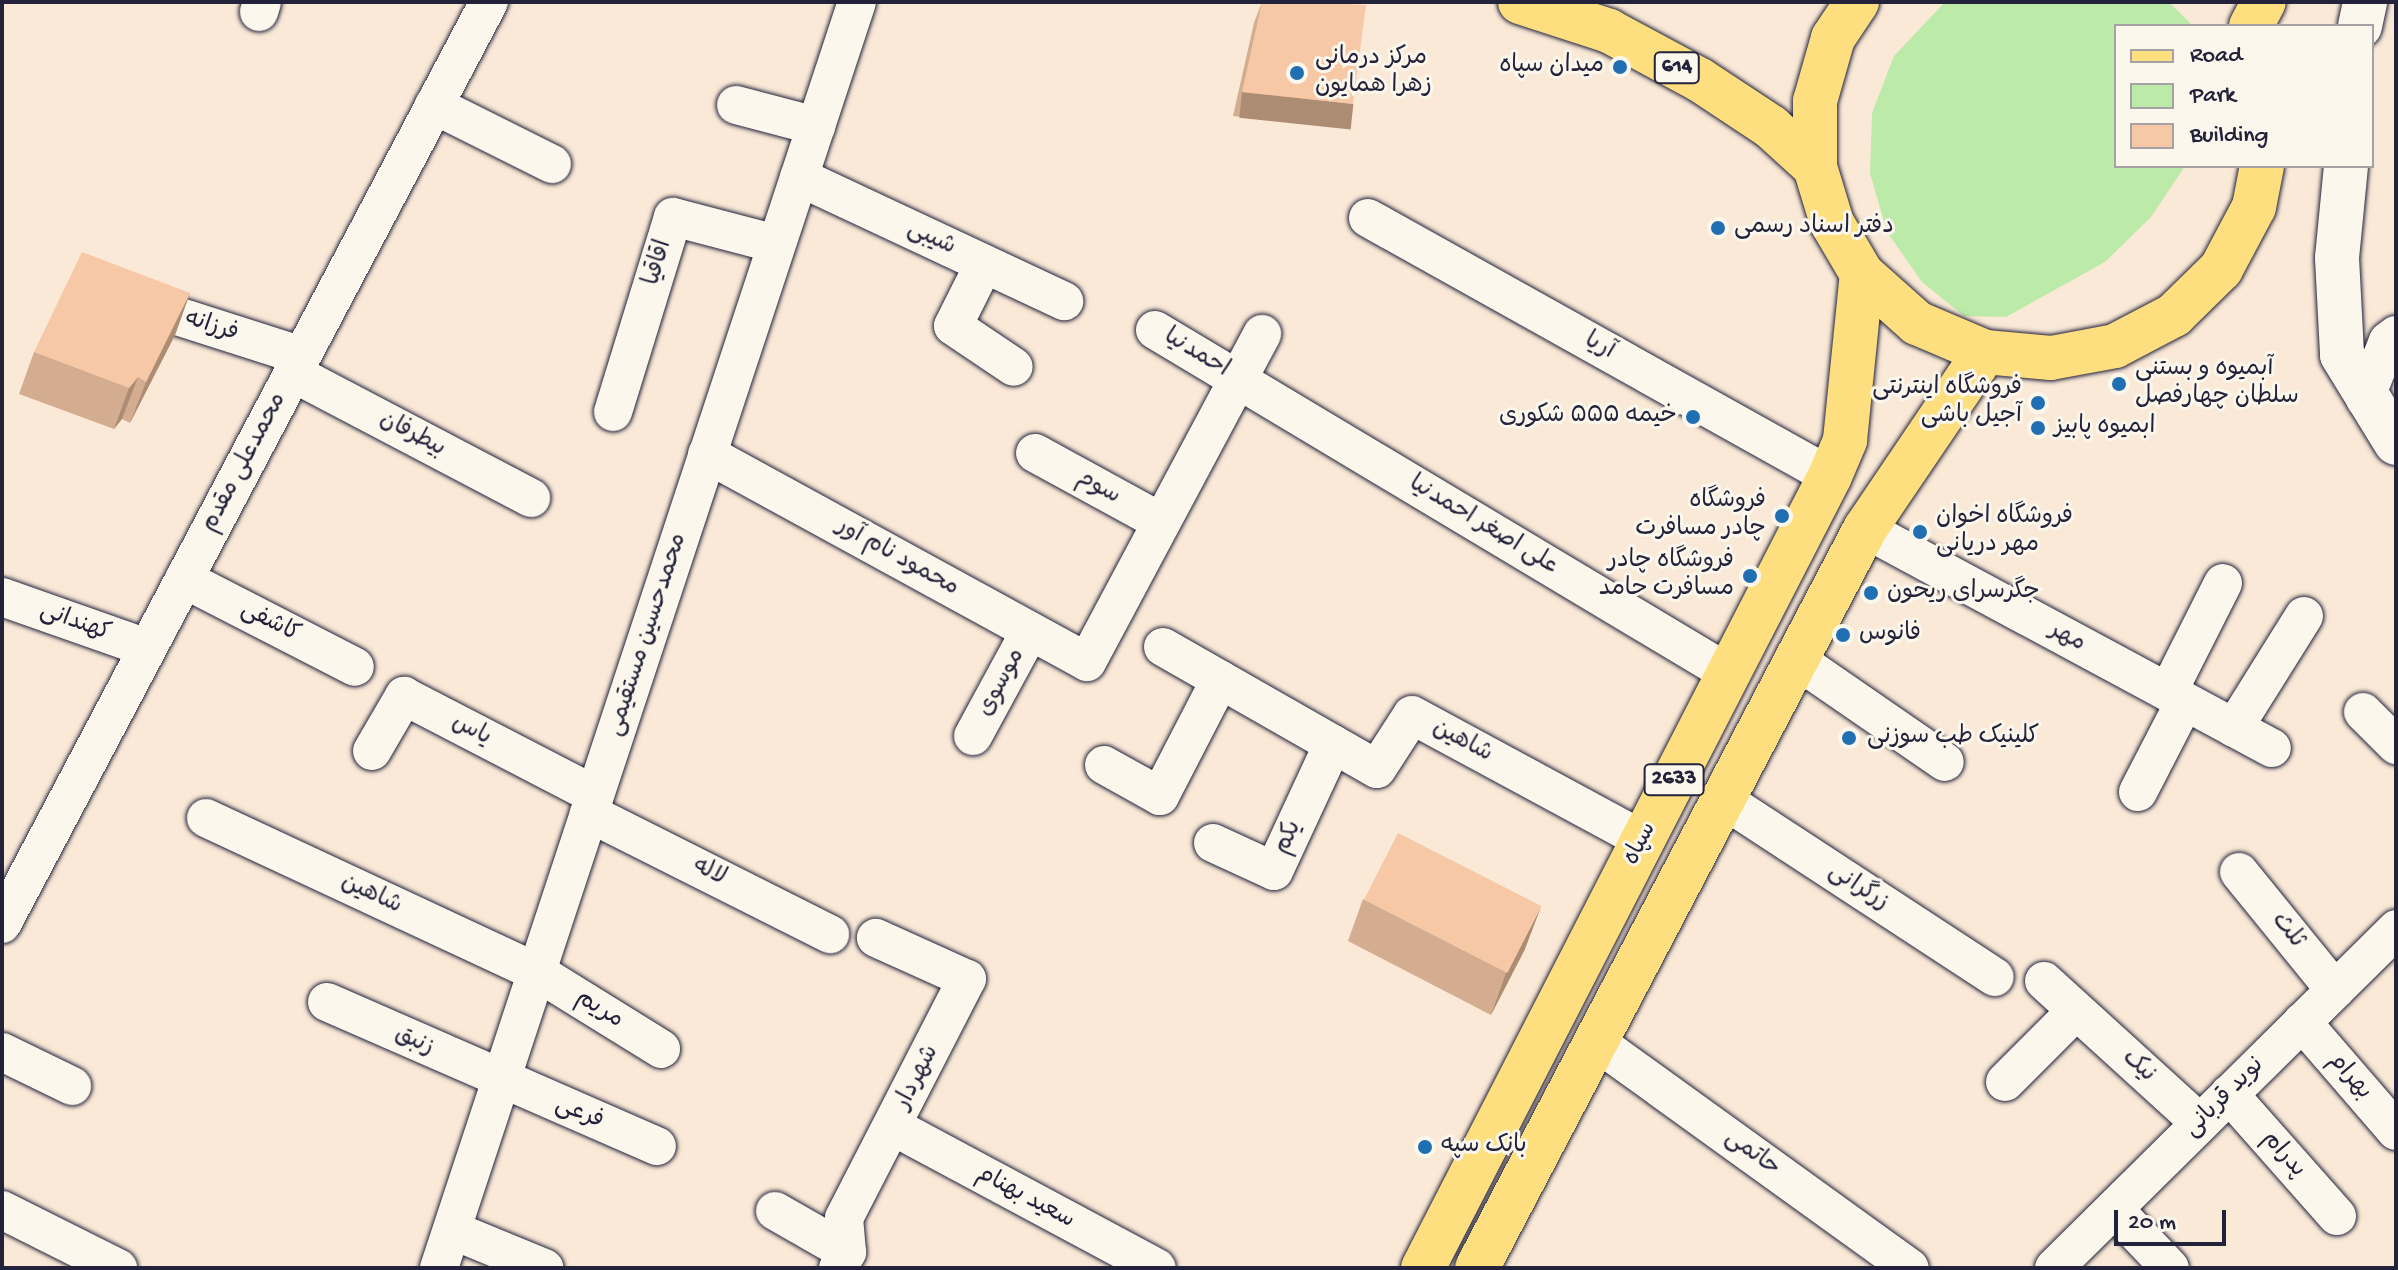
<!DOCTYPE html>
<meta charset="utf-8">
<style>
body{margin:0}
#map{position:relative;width:2398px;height:1270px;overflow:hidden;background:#fae9d7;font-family:"Gochi Hand","Playpen Sans Arabic",sans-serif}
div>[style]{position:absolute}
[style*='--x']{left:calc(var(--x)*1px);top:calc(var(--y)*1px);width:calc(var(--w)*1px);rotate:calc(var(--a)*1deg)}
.green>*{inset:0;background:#bceaa8}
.roads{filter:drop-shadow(0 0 2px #22223b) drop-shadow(0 0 2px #22223b)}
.minor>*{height:38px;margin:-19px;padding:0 19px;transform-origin:19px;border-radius:19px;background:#fbf7ec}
.secondary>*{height:44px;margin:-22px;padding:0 22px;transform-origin:22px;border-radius:22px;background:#fbf7ec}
.primary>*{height:44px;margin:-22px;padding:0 22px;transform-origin:22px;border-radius:22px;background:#fedf80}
.trunk>*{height:44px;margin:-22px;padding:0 22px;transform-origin:22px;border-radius:22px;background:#fedf80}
.wall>*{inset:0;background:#d4ac8f}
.shaded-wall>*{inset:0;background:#ad8c74;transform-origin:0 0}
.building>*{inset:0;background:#f7c8a6;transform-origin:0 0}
.dots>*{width:22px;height:22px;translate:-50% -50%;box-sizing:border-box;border:4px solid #fbf7ec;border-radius:50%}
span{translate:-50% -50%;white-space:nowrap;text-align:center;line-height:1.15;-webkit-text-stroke:6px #fbf7ec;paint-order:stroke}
.shield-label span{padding:2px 6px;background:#fbf7ec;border:2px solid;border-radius:6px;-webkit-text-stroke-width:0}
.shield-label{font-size:22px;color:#22223b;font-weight:700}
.poi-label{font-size:24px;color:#22223b}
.left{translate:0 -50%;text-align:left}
.right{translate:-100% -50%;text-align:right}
.street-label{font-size:24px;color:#22223b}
.frame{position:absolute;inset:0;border:4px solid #22223b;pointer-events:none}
.legend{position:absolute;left:2114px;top:24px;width:260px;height:144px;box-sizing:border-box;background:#fbf7ec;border:2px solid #a4a2a5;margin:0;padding:10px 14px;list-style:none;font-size:24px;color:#22223b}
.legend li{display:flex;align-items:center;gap:16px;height:40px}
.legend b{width:40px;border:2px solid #a4a2a5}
.scale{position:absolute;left:2114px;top:1210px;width:112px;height:36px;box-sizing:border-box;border:4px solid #22223b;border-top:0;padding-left:10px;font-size:24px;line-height:28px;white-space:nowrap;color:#22223b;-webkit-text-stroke:6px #fbf7ec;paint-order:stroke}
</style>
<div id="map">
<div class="green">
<div style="clip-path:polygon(1945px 2px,2169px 2px,2193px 26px,2116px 26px,2116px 166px,2185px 166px,2151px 217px,2105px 262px,2006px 317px,1964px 316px,1922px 282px,1887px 232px,1870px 173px,1872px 113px,1894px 56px)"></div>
</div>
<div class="roads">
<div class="minor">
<div style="--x:259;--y:12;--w:10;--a:-73"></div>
<div style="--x:434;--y:105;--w:132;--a:26.6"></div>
<div style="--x:736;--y:105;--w:83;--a:14.7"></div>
<div style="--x:799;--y:177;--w:293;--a:25.1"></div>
<div style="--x:1368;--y:218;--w:529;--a:29.18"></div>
<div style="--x:984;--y:264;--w:69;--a:116.6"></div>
<div style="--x:953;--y:326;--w:73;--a:33.9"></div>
<div style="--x:133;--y:302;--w:177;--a:17.7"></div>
<div style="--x:1155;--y:330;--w:668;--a:30.9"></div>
<div style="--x:293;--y:373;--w:269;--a:27.7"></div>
<div style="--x:2365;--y:399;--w:62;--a:-68.4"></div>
<div style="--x:2388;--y:341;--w:10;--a:-37"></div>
<div style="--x:613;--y:412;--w:204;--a:-72.9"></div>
<div style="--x:673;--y:217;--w:106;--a:14.7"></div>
<div style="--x:1035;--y:453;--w:144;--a:28.7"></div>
<div style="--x:707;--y:454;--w:433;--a:28.7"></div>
<div style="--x:1087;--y:662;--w:372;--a:-61.9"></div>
<div style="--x:1865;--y:529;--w:462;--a:28.3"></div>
<div style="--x:184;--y:579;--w:192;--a:27.2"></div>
<div style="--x:2;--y:597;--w:154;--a:19.4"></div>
<div style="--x:1163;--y:647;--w:246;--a:29.7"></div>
<div style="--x:1377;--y:769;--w:64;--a:-57.1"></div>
<div style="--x:1412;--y:715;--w:263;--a:28.4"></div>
<div style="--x:1794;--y:658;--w:183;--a:34.6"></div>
<div style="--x:2168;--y:692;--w:122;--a:-63.2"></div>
<div style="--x:2363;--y:712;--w:47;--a:45"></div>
<div style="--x:2234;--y:728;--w:132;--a:-58"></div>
<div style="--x:973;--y:736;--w:119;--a:-61.5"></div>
<div style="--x:372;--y:751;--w:64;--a:-59.8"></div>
<div style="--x:404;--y:696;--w:215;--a:27.4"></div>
<div style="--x:1104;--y:765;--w:64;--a:29"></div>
<div style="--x:1160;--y:796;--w:131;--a:-62.7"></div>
<div style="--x:2138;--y:792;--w:102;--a:-62.7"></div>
<div style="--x:1721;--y:798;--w:327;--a:33.2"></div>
<div style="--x:589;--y:813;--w:270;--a:26.7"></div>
<div style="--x:206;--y:818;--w:365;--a:25"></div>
<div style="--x:537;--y:972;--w:146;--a:31.8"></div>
<div style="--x:1213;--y:843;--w:67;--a:24.7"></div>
<div style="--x:1274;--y:871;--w:140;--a:-65.1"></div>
<div style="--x:2239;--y:872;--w:152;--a:50.9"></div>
<div style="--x:2;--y:924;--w:1043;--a:-62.16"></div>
<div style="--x:2044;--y:981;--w:211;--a:42.3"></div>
<div style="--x:327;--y:1002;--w:360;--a:23.6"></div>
<div style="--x:2302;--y:1022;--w:144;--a:49.2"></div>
<div style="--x:1595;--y:1041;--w:388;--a:35.8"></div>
<div style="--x:2;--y:1052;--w:78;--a:25.9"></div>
<div style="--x:2005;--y:1082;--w:100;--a:-45"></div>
<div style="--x:2229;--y:1094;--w:163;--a:48.5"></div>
<div style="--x:894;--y:1127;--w:298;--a:28.2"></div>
<div style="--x:2114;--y:1209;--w:81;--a:46.5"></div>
<div style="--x:2;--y:1210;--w:130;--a:26.6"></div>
<div style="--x:775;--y:1211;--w:83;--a:29.7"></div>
<div style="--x:452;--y:1230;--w:100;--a:22.4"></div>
<div style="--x:439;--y:1268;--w:1333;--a:-71.73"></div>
<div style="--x:838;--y:1268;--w:18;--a:-61"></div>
<div style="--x:847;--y:1252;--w:34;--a:-95"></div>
<div style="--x:844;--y:1218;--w:269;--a:-62.8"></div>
<div style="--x:967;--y:979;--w:100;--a:-155.7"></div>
<div style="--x:2054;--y:1268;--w:482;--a:-44.7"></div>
</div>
<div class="secondary">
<div style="--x:2360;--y:26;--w:25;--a:-78"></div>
<div style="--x:2346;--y:166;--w:92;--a:95.6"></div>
<div style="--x:2337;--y:258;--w:97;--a:87"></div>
<div style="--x:2342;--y:355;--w:103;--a:58.5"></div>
</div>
<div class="primary">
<div style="--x:1520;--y:2;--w:94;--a:18"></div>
<div style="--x:1609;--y:31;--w:103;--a:28.3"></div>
<div style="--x:1700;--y:80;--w:85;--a:33.5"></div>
<div style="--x:1771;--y:127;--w:59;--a:42.3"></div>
<div style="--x:1423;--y:1268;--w:890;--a:-62.8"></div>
<div style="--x:1830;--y:476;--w:39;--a:-67"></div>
<div style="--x:1845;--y:440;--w:167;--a:-84.2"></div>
<div style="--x:1477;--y:1268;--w:835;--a:-62.3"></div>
<div style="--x:1865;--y:529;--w:214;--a:-55.9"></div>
</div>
<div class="trunk">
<div style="--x:1857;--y:2;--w:43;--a:123.7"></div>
<div style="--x:1833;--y:38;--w:66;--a:105.9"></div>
<div style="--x:1815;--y:101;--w:66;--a:90"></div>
<div style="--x:1815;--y:167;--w:59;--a:73.1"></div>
<div style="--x:1832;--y:223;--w:59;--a:59.5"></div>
<div style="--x:1862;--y:274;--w:74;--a:41.7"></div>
<div style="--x:1917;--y:323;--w:74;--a:23.1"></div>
<div style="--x:1985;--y:352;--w:66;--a:5.2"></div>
<div style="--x:2051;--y:358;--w:65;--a:-10.6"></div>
<div style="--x:2115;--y:346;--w:67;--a:-27.7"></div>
<div style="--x:2174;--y:315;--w:66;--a:-44.4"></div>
<div style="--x:2221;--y:269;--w:70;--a:-62"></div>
<div style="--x:2254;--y:207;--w:42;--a:-79"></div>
<div style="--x:2251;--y:26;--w:27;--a:-62"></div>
</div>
</div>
<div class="wall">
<div style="clip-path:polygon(1262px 2px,1344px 128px,1233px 116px,1254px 23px)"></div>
<div style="clip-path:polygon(190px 293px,175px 335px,130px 423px,122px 419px,114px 429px,19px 394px,34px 352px)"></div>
<div style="clip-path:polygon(1363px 899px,1525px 949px,1491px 1015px,1348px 941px)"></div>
</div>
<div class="shaded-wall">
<div style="left:1242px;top:92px;width:112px;height:26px;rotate:6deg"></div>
<div style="clip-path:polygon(190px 293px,175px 335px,130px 423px,146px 382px)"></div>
<div style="clip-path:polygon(138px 377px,122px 419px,114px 429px,129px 388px)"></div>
<div style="clip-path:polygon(1541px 907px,1525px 949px,1491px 1015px,1506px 973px)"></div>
</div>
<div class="building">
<div style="clip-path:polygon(1262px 2px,1309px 2px,1366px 5px,1353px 104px,1242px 92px)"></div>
<div style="clip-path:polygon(82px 252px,190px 293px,146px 382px,138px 377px,129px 388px,34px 352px)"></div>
<div style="left:1398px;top:833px;width:161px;height:75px;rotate:27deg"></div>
</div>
<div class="dots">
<div style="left:1620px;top:67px;background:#1f6fb2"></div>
<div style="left:1297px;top:73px;background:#1f6fb2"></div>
<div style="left:1718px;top:228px;background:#1f6fb2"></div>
<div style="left:2119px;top:384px;background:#1f6fb2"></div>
<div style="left:2038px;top:403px;background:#1f6fb2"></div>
<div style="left:1693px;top:417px;background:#1f6fb2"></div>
<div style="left:2038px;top:428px;background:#1f6fb2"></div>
<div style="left:1782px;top:516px;background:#1f6fb2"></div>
<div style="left:1920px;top:532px;background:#1f6fb2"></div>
<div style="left:1750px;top:576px;background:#1f6fb2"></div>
<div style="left:1871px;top:593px;background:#1f6fb2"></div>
<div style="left:1843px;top:635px;background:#1f6fb2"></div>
<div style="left:1849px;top:738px;background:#1f6fb2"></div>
<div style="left:1425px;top:1147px;background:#1f6fb2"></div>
</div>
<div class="shield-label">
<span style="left:1677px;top:68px">614</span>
<span style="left:1674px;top:780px">2633</span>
</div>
<div class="poi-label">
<span class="left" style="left:1315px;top:73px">مرکز درمانی<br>زهرا همایون</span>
<span class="right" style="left:1604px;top:67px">میدان سپاه</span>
<span class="left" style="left:1734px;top:228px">دفتر اسناد رسمی</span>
<span class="left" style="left:2135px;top:384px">آبمیوه و بستنی<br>سلطان چهارفصل</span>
<span class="right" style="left:2022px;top:403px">فروشگاه اینترنتی<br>آجیل باشی</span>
<span class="right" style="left:1677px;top:417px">خیمه ۵۵۵ شکوری</span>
<span class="left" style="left:2054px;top:428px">ابمیوه پابیز</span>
<span class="right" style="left:1766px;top:516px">فروشگاه<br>چادر مسافرت</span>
<span class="left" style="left:1936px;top:532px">فروشگاه اخوان<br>مهر دریانی</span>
<span class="right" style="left:1734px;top:576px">فروشگاه چادر<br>مسافرت حامد</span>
<span class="left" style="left:1887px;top:593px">جگرسرای ریحون</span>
<span class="left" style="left:1859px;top:635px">فانوس</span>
<span class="left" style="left:1867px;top:738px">کلینیک طب سوزنی</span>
<span class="left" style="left:1441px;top:1147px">بانک سپه</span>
</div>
<div class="street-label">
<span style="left:931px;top:239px;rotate:25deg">شیبی</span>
<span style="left:659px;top:263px;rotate:-73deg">اقاقیا</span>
<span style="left:211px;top:327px;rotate:18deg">فرزانه</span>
<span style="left:1599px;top:347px;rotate:29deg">آریا</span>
<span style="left:1196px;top:354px;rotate:31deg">احمدنیا</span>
<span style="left:412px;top:435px;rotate:28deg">بیطرفان</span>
<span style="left:245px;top:463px;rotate:-62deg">محمدعلی مقدم</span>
<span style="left:1098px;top:488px;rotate:29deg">سوم</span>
<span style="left:1483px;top:526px;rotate:31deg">علی اصغر احمدنیا</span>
<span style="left:897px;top:558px;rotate:29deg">محمود نام آور</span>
<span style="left:75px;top:623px;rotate:20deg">کهندانی</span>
<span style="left:270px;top:623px;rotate:27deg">کاشفی</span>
<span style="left:648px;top:635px;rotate:-72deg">محمدحسین مستقیمی</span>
<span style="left:2067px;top:638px;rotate:28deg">مهر</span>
<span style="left:1002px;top:683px;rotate:-61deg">موسوی</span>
<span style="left:471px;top:731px;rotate:27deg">یاس</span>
<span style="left:1462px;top:742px;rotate:28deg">شاهین</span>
<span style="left:1289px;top:838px;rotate:-65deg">یکم</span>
<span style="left:1641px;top:844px;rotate:-63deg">سپاه</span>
<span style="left:709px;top:873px;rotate:27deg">لاله</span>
<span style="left:1858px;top:888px;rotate:33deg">زرگرانی</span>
<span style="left:371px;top:895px;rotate:25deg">شاهین</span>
<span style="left:2287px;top:931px;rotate:51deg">ثلث</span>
<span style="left:599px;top:1010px;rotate:32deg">مریم</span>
<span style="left:414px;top:1042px;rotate:25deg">زنبق</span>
<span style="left:2138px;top:1067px;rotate:42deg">نیک</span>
<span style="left:2349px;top:1077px;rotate:49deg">بهرام</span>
<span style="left:918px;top:1078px;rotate:-63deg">شهردار</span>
<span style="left:2225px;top:1098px;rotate:-45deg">نوید قربانی</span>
<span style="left:579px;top:1114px;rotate:22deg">فرعی</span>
<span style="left:1752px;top:1154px;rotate:36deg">حاتمی</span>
<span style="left:2283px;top:1155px;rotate:49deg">پدرام</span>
<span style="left:1025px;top:1198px;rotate:28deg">سعید بهنام</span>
</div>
<div class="frame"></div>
<ul class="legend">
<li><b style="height:10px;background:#fedf80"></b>Road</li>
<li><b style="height:22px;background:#bceaa8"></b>Park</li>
<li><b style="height:22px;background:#f7c8a6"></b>Building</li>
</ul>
<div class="scale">20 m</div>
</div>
